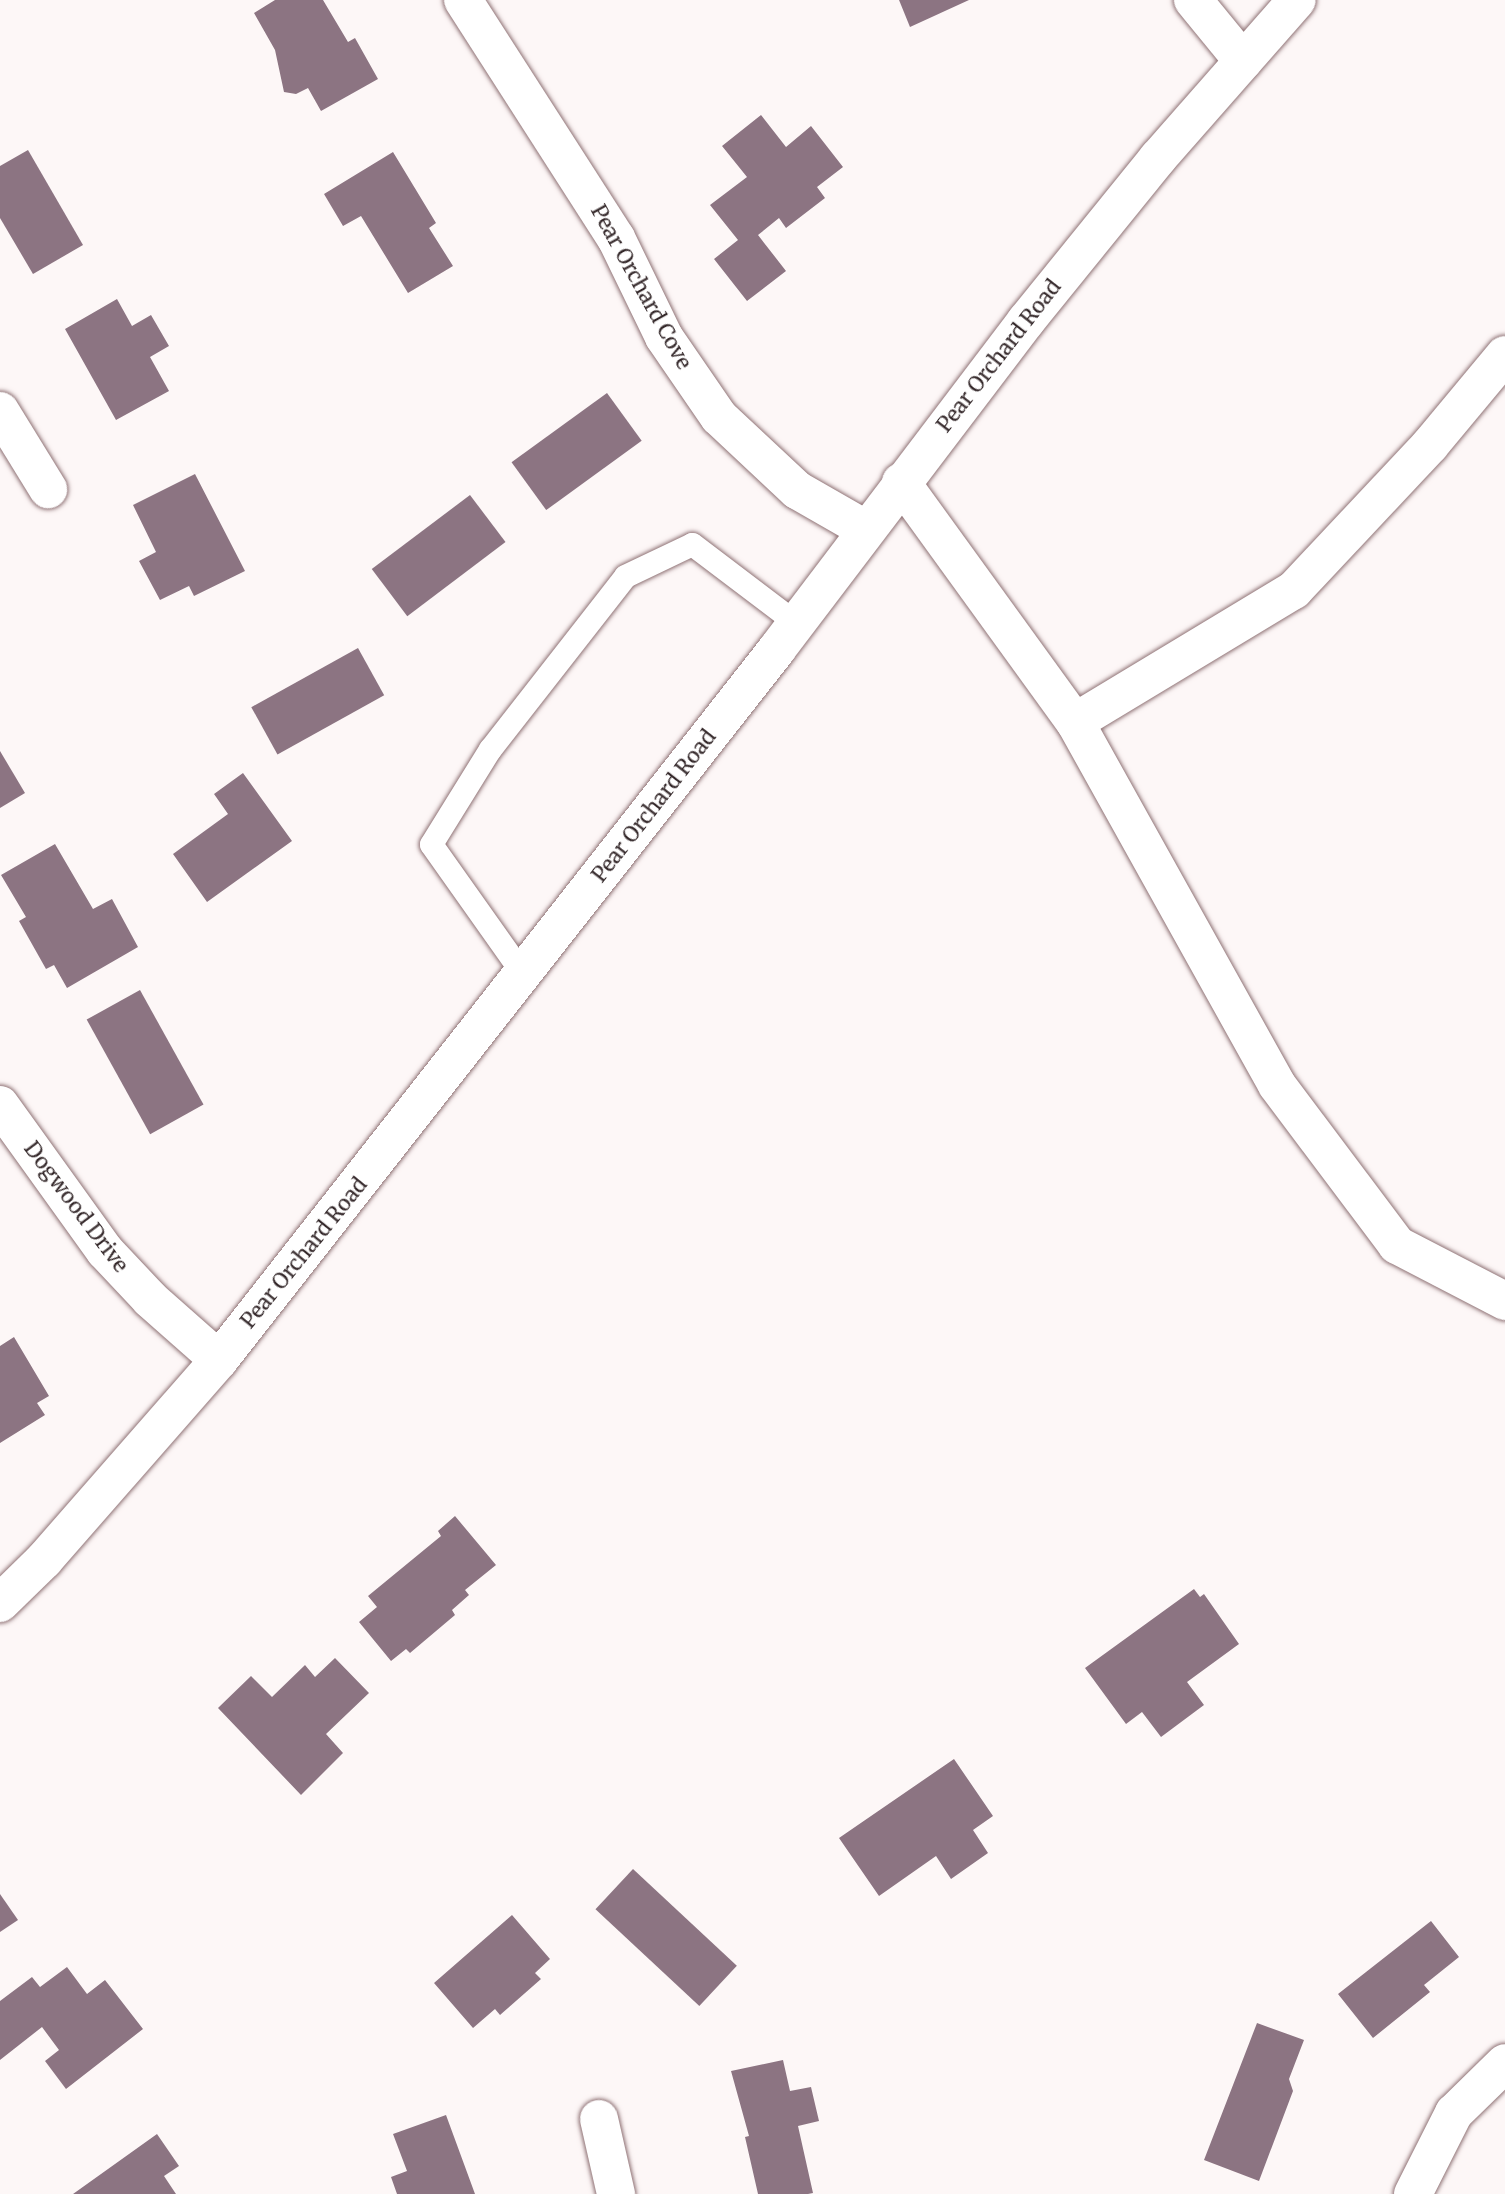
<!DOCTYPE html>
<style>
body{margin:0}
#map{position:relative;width:1505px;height:2194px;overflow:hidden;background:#fdf7f7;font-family:Merriweather,serif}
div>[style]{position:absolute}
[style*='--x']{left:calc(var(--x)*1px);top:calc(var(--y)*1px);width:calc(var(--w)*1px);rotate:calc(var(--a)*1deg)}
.building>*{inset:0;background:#8c7482;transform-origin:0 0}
.roads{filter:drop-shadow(0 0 2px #8f7275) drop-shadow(0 0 2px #8f7275)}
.service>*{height:23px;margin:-11.5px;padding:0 11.5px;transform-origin:11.5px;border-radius:11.5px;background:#fff}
.minor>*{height:38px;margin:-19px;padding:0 19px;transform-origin:19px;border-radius:19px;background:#fff}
span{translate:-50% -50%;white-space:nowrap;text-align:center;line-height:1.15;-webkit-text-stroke:5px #fff;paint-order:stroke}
.street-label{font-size:21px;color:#34282a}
</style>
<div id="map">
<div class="building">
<div style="clip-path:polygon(275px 0,323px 0,348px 42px,355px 38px,378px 79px,321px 111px,308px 88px,296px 94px,284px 92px,275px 50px,254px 13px)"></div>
<div style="clip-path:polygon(899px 0,969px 0,910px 27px)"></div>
<div style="clip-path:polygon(761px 115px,786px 147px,811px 126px,843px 167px,817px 187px,825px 198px,786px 228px,779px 218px,758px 235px,786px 271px,747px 301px,714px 259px,738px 240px,710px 205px,747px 177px,722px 146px)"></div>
<div style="clip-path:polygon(28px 150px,83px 245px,33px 274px,0 218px,0 166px)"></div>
<div style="clip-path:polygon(393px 152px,436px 223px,429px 228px,453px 266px,408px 293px,361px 216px,343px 226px,324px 194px)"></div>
<div style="clip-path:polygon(117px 299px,132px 326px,151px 315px,169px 346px,150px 357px,169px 391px,116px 420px,65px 329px)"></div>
<div style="left:607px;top:393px;width:59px;height:118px;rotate:54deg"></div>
<div style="clip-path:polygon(195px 474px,245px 571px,194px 596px,189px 586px,160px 600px,139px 561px,156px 552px,133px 505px)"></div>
<div style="left:470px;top:495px;width:59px;height:123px;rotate:53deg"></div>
<div style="left:358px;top:648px;width:54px;height:122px;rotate:61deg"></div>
<div style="clip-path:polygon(0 751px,25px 793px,0 808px)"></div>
<div style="clip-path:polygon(243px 773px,292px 841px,207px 902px,173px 854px,228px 814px,214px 794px)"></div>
<div style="clip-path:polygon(55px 844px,93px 909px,112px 899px,138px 947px,67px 988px,54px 965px,46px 969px,19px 921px,26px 917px,1px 875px)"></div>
<div style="left:140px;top:990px;width:131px;height:61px;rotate:61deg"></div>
<div style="clip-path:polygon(14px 1337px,49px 1396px,37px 1403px,45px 1415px,0 1443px,0 1346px)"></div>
<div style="clip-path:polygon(455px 1516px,496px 1565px,465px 1590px,469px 1595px,452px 1610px,455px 1615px,410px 1653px,406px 1649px,391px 1661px,359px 1622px,377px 1607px,368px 1596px,441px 1536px,438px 1531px)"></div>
<div style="clip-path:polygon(1194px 1589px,1200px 1597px,1204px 1594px,1239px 1644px,1187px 1682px,1204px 1705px,1161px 1737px,1142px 1712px,1126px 1724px,1085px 1668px)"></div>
<div style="clip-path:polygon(335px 1658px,369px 1693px,326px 1734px,343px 1753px,301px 1795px,218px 1708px,251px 1676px,272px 1697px,305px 1665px,315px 1677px)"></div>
<div style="clip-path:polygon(954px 1759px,993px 1816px,973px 1830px,988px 1853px,951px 1879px,936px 1856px,879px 1896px,839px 1838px)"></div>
<div style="left:633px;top:1869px;width:142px;height:55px;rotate:43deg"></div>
<div style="clip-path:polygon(0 1894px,18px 1920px,0 1932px)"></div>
<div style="clip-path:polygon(512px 1915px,550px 1959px,535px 1973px,541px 1979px,500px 2015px,495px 2009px,473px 2028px,434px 1983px)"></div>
<div style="clip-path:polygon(1431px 1921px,1459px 1957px,1424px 1985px,1430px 1992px,1373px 2038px,1338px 1994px)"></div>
<div style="clip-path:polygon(67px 1967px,87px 1994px,105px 1980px,143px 2029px,66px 2089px,45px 2061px,59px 2050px,42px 2027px,0 2060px,0 2001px,32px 1977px,40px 1987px)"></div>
<div style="clip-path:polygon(1257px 2023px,1304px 2040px,1289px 2079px,1293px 2091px,1259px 2181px,1204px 2160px)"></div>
<div style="clip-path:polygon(783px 2060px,790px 2091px,811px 2087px,819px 2121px,798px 2126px,813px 2193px,808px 2194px,758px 2194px,745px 2137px,749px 2136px,731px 2071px)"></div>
<div style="clip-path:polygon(446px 2115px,475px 2194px,397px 2194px,391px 2177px,407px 2171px,393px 2134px)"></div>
<div style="clip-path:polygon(157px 2134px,179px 2166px,164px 2176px,176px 2194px,73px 2194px)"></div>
</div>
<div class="roads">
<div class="service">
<div style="--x:523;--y:974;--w:159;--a:-125.3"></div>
<div style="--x:431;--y:844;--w:112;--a:-58.2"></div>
<div style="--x:490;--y:749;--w:219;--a:-52"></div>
<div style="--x:625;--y:576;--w:74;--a:-25.5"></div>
<div style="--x:692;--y:544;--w:131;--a:37.2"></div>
</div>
<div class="minor">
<div style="--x:463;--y:0;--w:283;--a:57.3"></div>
<div style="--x:616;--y:238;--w:110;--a:64.1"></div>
<div style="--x:664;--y:337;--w:97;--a:55.5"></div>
<div style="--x:719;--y:417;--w:107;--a:43.1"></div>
<div style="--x:797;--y:490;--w:78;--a:29.8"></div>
<div style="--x:1193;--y:0;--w:79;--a:50.7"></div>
<div style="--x:0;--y:411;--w:92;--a:58.4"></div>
<div style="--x:901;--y:482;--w:296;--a:54.1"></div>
<div style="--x:1075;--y:722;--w:256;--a:-31.1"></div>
<div style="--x:1294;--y:590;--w:199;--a:-46.8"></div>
<div style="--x:1430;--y:445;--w:117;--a:-50.2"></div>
<div style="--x:1075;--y:722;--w:415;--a:60.9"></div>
<div style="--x:1277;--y:1085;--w:200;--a:53.1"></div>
<div style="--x:1397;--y:1245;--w:122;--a:27.4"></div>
<div style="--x:0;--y:1105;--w:180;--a:54.3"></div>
<div style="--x:105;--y:1251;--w:66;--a:46.8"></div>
<div style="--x:150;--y:1299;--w:92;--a:41.5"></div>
<div style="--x:0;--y:1603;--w:62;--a:-44.3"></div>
<div style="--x:44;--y:1560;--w:266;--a:-48.8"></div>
<div style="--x:219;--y:1360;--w:904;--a:-51.87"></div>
<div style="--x:777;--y:649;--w:412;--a:-52.8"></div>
<div style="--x:1026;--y:321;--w:210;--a:-51"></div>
<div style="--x:1158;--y:158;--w:210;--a:-48.7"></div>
<div style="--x:599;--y:2119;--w:77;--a:77.2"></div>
<div style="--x:1413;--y:2194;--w:91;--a:-63.2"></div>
<div style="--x:1454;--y:2113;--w:71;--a:-44.4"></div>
</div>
</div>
<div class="street-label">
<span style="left:641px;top:287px;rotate:61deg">Pear Orchard Cove</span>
<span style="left:999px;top:356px;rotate:-52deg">Pear Orchard Road</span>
<span style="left:654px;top:806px;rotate:-52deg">Pear Orchard Road</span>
<span style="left:76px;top:1207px;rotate:53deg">Dogwood Drive</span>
<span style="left:304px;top:1253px;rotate:-51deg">Pear Orchard Road</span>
</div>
</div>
